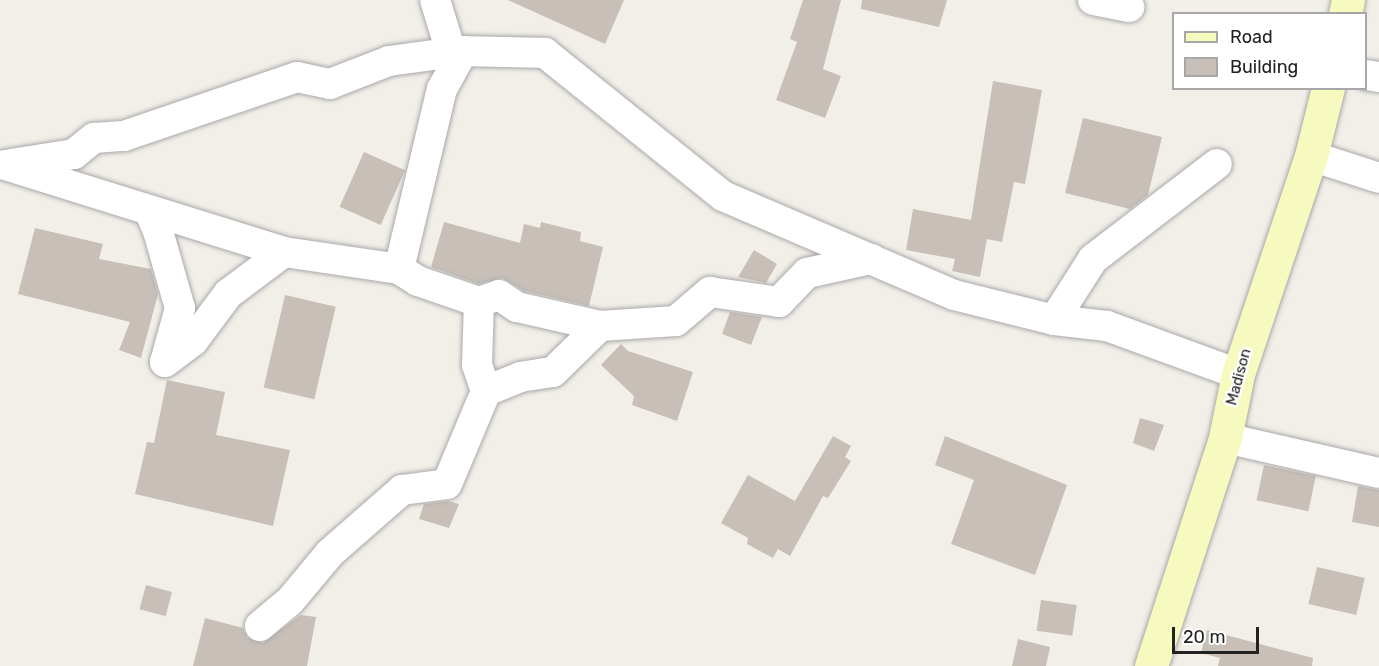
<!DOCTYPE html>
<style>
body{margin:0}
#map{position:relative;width:1379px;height:666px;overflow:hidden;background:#f2efe9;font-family:Rubik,sans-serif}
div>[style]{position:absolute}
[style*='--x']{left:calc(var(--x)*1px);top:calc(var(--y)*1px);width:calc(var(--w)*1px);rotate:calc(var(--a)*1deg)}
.building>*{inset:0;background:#c7bfb8;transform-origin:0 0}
.roads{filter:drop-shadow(0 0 2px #a9a9a9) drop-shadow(0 0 2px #a9a9a9)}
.street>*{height:30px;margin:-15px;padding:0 15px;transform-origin:15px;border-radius:15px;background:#fff}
.secondary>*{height:33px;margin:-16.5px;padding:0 16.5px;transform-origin:16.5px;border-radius:16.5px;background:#f7fabf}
span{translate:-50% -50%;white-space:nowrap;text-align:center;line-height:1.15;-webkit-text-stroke:5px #fff;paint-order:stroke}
.street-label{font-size:15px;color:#222}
.legend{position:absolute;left:1172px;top:12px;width:195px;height:78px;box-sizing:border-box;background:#fff;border:2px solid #a7a7a7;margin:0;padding:8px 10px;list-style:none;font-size:18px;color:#222}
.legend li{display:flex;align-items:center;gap:12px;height:30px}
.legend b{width:30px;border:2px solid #a7a7a7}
.scale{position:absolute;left:1172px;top:627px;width:87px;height:27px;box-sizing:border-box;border:3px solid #222;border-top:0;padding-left:8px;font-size:18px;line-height:21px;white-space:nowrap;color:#222;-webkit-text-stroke:4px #fff;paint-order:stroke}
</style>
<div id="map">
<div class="building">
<div style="clip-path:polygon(508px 0,624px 0,605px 44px)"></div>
<div style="clip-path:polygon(803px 0,841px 0,823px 69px,841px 76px,825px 118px,776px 100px,797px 42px,790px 39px)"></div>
<div style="clip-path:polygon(862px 0,947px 0,939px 27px,861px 9px)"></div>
<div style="clip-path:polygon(993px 81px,1042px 90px,1025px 184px,1014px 182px,1002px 242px,987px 239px,980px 277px,952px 271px,955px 259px,906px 250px,913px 209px,971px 220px)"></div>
<div style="clip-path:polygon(1083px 118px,1162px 137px,1148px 195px,1130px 209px,1065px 193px)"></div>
<div style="left:364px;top:152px;width:45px;height:60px;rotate:24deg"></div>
<div style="clip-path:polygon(444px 222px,520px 243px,524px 224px,540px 228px,541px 222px,581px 232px,580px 241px,603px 247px,589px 306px,524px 291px,502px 278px,479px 284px,431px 267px)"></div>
<div style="clip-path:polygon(35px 228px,103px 244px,99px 259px,151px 269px,158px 294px,141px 358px,119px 350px,130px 322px,18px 294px)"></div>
<div style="clip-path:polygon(754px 250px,777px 264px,766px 283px,738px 277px)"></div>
<div style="left:285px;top:295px;width:52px;height:95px;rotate:13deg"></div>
<div style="clip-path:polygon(730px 312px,762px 317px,751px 345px,722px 334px)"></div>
<div style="clip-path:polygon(621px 344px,628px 351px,693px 372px,677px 421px,632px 405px,634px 396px,601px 365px)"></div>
<div style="clip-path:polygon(167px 380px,225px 392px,216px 435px,290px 450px,273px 526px,135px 494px,147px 442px,154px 443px)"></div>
<div style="clip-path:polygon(1140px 418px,1164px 425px,1154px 451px,1133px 443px)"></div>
<div style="clip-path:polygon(833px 436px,851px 446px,845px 457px,851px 461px,828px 498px,823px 496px,790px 556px,778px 549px,773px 558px,747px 544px,748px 538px,721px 523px,748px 475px,795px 501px)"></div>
<div style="clip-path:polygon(945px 436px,1067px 485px,1035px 575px,951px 544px,974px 480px,935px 465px)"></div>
<div style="left:1264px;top:465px;width:53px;height:36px;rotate:12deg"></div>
<div style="clip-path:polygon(1358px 486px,1379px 490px,1379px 527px,1352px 522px)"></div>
<div style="clip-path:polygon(448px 501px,459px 504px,449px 528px,419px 519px,424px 504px)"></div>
<div style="left:1317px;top:567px;width:49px;height:38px;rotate:13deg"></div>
<div style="left:146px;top:585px;width:27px;height:25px;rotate:15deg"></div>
<div style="left:1041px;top:600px;width:36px;height:31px;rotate:8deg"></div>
<div style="clip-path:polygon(301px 615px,316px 617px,307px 666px,193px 666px,205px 618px,243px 628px,247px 637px,262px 643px)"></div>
<div style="clip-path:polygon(1207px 630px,1313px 658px,1312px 666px,1218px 666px,1220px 658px,1201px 653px)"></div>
<div style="clip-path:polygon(1018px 639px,1050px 647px,1046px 666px,1012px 666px)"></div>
</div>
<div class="roads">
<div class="street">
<div style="--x:435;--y:0;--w:54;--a:72.9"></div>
<div style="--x:1093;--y:0;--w:37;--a:11"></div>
<div style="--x:1366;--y:75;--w:13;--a:9"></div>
<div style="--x:1311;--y:156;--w:71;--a:17.9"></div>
<div style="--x:11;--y:164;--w:64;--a:-9"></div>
<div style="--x:74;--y:154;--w:26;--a:-39"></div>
<div style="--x:94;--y:138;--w:30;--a:-4"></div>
<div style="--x:124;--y:136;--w:183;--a:-18.8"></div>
<div style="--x:297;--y:77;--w:34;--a:12"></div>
<div style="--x:330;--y:84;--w:63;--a:-21.3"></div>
<div style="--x:389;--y:61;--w:75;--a:-7.7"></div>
<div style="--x:5;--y:165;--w:292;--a:17.3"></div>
<div style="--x:284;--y:252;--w:116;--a:8.4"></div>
<div style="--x:399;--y:269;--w:185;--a:-76.6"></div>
<div style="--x:442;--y:89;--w:43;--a:-61.1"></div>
<div style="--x:463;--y:51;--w:82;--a:1.4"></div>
<div style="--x:545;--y:53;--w:228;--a:38.8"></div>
<div style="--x:723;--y:196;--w:251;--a:23.2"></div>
<div style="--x:954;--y:295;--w:103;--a:14"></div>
<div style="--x:1054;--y:320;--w:53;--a:6.5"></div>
<div style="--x:1107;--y:326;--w:140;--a:20.1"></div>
<div style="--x:149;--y:210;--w:23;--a:67"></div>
<div style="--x:158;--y:231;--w:80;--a:74.1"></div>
<div style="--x:180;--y:308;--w:56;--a:105.5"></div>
<div style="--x:165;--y:362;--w:35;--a:-37"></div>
<div style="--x:193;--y:341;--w:59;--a:-53.3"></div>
<div style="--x:228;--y:294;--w:70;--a:-36.9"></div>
<div style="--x:479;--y:302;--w:21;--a:-19"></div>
<div style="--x:499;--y:295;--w:22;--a:34"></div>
<div style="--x:517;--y:307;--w:85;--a:12.9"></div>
<div style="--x:1054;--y:320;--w:72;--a:-57.4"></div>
<div style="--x:1093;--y:259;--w:156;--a:-37.5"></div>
<div style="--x:486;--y:391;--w:37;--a:-22"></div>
<div style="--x:520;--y:377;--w:33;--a:-9"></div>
<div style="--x:553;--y:372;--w:66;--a:-44.4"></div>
<div style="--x:600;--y:326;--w:76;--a:-3.8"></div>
<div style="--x:676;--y:321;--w:45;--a:-40.5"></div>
<div style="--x:710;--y:292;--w:70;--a:8.2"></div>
<div style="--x:779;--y:302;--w:40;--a:-46"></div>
<div style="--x:807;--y:273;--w:66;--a:-12.3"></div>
<div style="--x:1225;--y:438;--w:158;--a:12.8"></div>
<div style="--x:260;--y:626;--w:39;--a:-40"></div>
<div style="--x:290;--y:601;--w:62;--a:-50.2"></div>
<div style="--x:330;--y:553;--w:96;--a:-41.2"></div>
<div style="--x:402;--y:490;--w:45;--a:-7.6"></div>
<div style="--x:447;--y:484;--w:101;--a:-67.2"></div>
<div style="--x:486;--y:391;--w:28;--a:-109"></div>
<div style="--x:477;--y:365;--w:63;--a:-88.2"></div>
<div style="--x:479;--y:302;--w:65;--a:-161"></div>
<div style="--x:418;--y:281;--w:22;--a:-148"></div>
</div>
<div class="secondary">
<div style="--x:1345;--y:14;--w:14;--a:-78"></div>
<div style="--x:1151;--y:666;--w:240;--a:-72"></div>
<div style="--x:1225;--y:438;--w:65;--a:-78.5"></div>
<div style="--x:1238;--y:374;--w:230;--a:-71.5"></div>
<div style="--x:1311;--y:156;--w:70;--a:-76"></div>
</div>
</div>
<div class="street-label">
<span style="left:1239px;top:377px;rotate:-75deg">Madison</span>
</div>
<ul class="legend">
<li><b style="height:8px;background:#f7fabf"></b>Road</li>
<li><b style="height:16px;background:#c7bfb8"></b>Building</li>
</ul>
<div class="scale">20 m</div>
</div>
